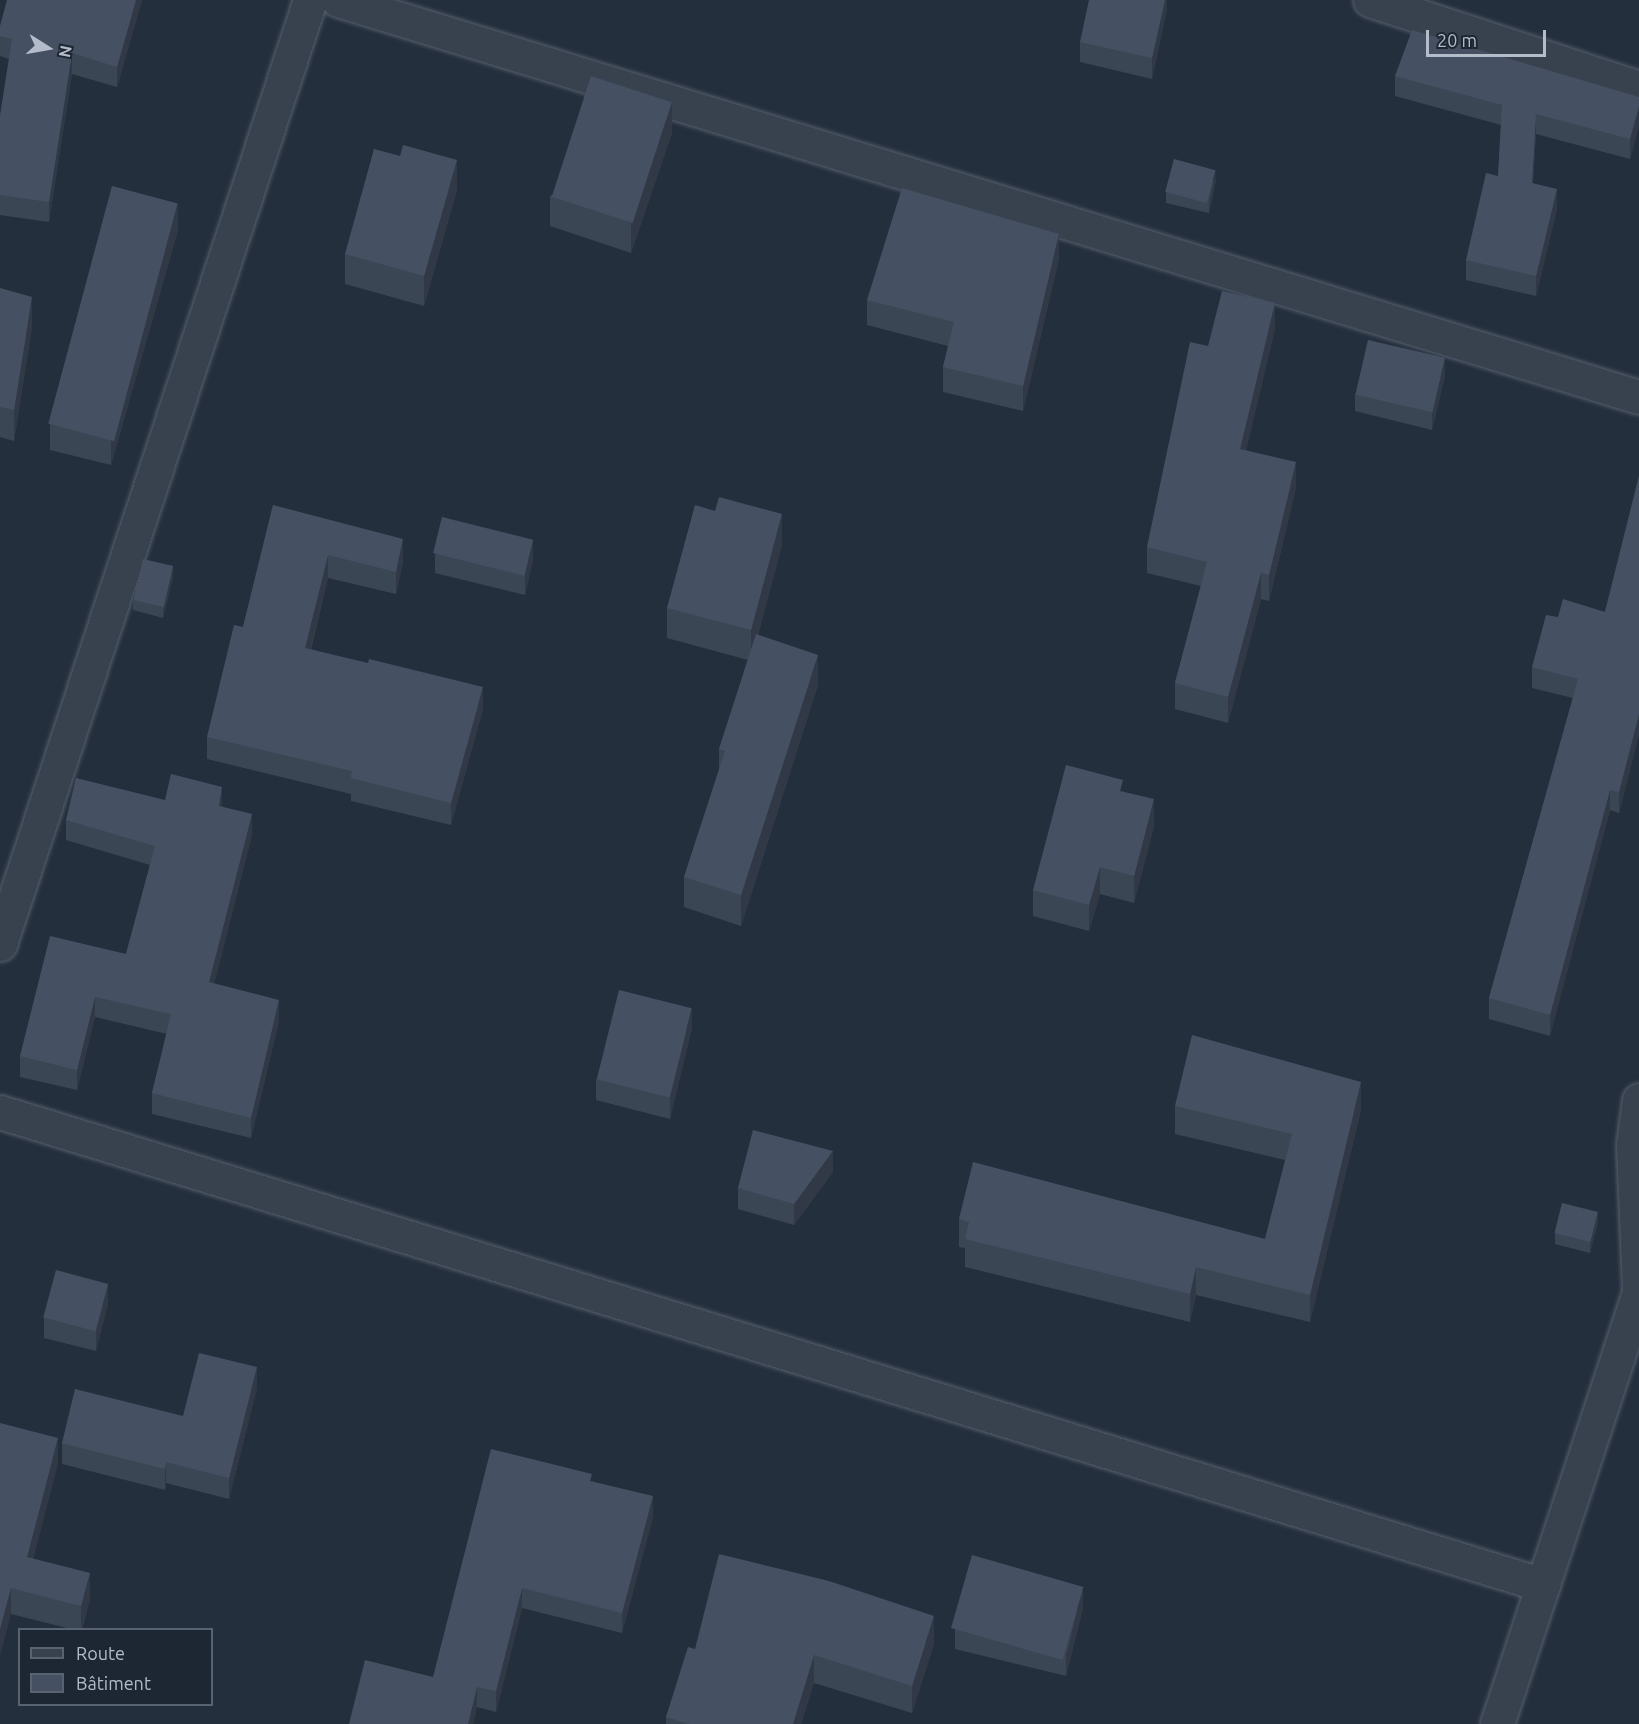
<!DOCTYPE html>
<meta charset="utf-8">
<style>
body{margin:0}
#map{position:relative;width:1639px;height:1724px;overflow:hidden;background:#242f3e;font-family:Ubuntu,sans-serif}
div>[style]{position:absolute}
[style*='--x']{left:calc(var(--x)*1px);top:calc(var(--y)*1px);width:calc(var(--w)*1px);rotate:calc(var(--a)*1deg)}
.roads{filter:drop-shadow(0 0 2px #565f6c) drop-shadow(0 0 2px #565f6c)}
.minor>*{height:33px;margin:-16.5px;padding:0 16.5px;transform-origin:16.5px;border-radius:16.5px;background:#38414e}
.wall>*{inset:0;background:#3b4654}
.shaded-wall>*{inset:0;background:#303945}
.building>*{inset:0;background:#455162;transform-origin:0 0}
span{translate:-50% -50%;white-space:nowrap;text-align:center;line-height:1.15;-webkit-text-stroke:4.5px #1d2633;paint-order:stroke}
.legend{position:absolute;left:18px;top:1628px;width:195px;height:78px;box-sizing:border-box;background:#1d2633;border:2px solid #59626f;margin:0;padding:8px 10px;list-style:none;font-size:18px;color:#b4bcc9}
.legend li{display:flex;align-items:center;gap:12px;height:30px}
.legend b{width:30px;border:2px solid #59626f}
.north{position:absolute;left:18px;top:18px;width:60px;height:60px;-webkit-text-stroke:4px #1d2633;paint-order:stroke;rotate:101deg;font-size:16px;font-weight:700;line-height:24px;text-align:center;color:#b4bcc9}
.north::after{content:'';display:block;margin:auto;width:21px;height:27px;background:#b4bcc9;clip-path:polygon(50% 0,100% 100%,50% 72%,0 100%)}
.scale{position:absolute;left:1426px;top:30px;width:120px;height:27px;box-sizing:border-box;border:3px solid #b4bcc9;border-top:0;padding-left:8px;font-size:18px;line-height:21px;white-space:nowrap;color:#b4bcc9;-webkit-text-stroke:4px #1d2633;paint-order:stroke}
</style>
<div id="map">
<div class="roads">
<div class="minor">
<div style="--x:338;--y:0;--w:1360;--a:16.97"></div>
<div style="--x:1370;--y:0;--w:283;--a:18.1"></div>
<div style="--x:0;--y:944;--w:994;--a:-71.82"></div>
<div style="--x:1639;--y:1100;--w:45;--a:97.6"></div>
<div style="--x:1633;--y:1145;--w:144;--a:87.6"></div>
<div style="--x:0;--y:1112;--w:1614;--a:17.04"></div>
<div style="--x:1497;--y:1724;--w:454;--a:-71.8"></div>
</div>
</div>
<div class="wall">
<div style="clip-path:polygon(142px 0,117px 87px,72px 74px,49px 222px,0 215px,0 116px,9px 59px,0 56px,0 26px)"></div>
<div style="clip-path:polygon(1167px 0,1167px 9px,1152px 79px,1080px 62px,1080px 42px)"></div>
<div style="clip-path:polygon(1395px 76px,1639px 97px,1639px 126px,1630px 159px,1536px 134px,1533px 183px,1557px 209px,1536px 296px,1466px 280px,1466px 260px,1498px 176px,1501px 125px,1395px 96px)"></div>
<div style="clip-path:polygon(672px 133px,631px 253px,550px 226px,550px 196px)"></div>
<div style="clip-path:polygon(400px 156px,457px 190px,424px 306px,345px 284px,345px 254px)"></div>
<div style="clip-path:polygon(1216px 180px,1209px 213px,1166px 203px,1166px 192px)"></div>
<div style="clip-path:polygon(178px 230px,111px 465px,50px 450px,50px 424px)"></div>
<div style="clip-path:polygon(1059px 259px,1023px 411px,943px 392px,943px 367px,948px 346px,867px 325px,867px 300px)"></div>
<div style="clip-path:polygon(0 288px,32px 327px,14px 441px,0 437px)"></div>
<div style="clip-path:polygon(1275px 329px,1246px 450px,1296px 488px,1269px 601px,1261px 599px,1228px 723px,1175px 709px,1175px 683px,1201px 586px,1147px 573px,1147px 547px,1208px 346px)"></div>
<div style="clip-path:polygon(1445px 376px,1432px 430px,1355px 411px,1355px 394px)"></div>
<div style="clip-path:polygon(1639px 476px,1639px 734px,1619px 813px,1610px 810px,1550px 1036px,1489px 1019px,1489px 998px,1573px 698px,1532px 688px,1532px 667px,1558px 617px,1605px 612px)"></div>
<div style="clip-path:polygon(273px 505px,403px 562px,396px 594px,328px 578px,311px 649px,483px 709px,451px 825px,351px 801px,351px 794px,207px 759px,207px 737px,243px 627px)"></div>
<div style="clip-path:polygon(782px 545px,758px 635px,818px 685px,741px 926px,684px 907px,684px 877px,719px 770px,719px 749px,748px 660px,667px 638px,667px 608px)"></div>
<div style="clip-path:polygon(435px 553px,533px 560px,525px 595px,435px 573px)"></div>
<div style="clip-path:polygon(173px 577px,163px 618px,133px 610px,133px 600px)"></div>
<div style="clip-path:polygon(1123px 791px,1154px 826px,1134px 903px,1100px 894px,1089px 931px,1033px 916px,1033px 890px)"></div>
<div style="clip-path:polygon(165px 800px,222px 806px,252px 835px,214px 984px,279px 1021px,251px 1138px,152px 1114px,152px 1093px,167px 1034px,95px 1017px,77px 1090px,20px 1077px,20px 1056px,126px 954px,150px 865px,66px 840px,66px 820px)"></div>
<div style="clip-path:polygon(692px 1028px,670px 1119px,596px 1100px,596px 1079px)"></div>
<div style="clip-path:polygon(1175px 1106px,1361px 1110px,1310px 1322px,1196px 1295px,1190px 1322px,965px 1267px,965px 1248px,959px 1247px,959px 1219px,1265px 1239px,1285px 1160px,1175px 1134px)"></div>
<div style="clip-path:polygon(833px 1172px,794px 1225px,738px 1209px,738px 1188px)"></div>
<div style="clip-path:polygon(1598px 1222px,1590px 1253px,1555px 1244px,1555px 1233px)"></div>
<div style="clip-path:polygon(108px 1304px,96px 1351px,44px 1338px,44px 1317px)"></div>
<div style="clip-path:polygon(257px 1388px,229px 1499px,166px 1483px,165px 1490px,62px 1464px,62px 1443px,183px 1416px)"></div>
<div style="clip-path:polygon(0 1423px,58px 1463px,33px 1559px,90px 1599px,82px 1629px,71px 1629px,11px 1614px)"></div>
<div style="clip-path:polygon(592px 1481px,653px 1517px,622px 1633px,522px 1608px,496px 1712px,477px 1707px,473px 1724px,349px 1724px,433px 1677px)"></div>
<div style="clip-path:polygon(1083px 1608px,1066px 1676px,955px 1649px,955px 1629px)"></div>
<div style="clip-path:polygon(934px 1644px,912px 1713px,814px 1683px,801px 1724px,666px 1724px,666px 1717px,695px 1649px)"></div>
</div>
<div class="shaded-wall">
<div style="clip-path:polygon(136px 0,142px 0,117px 87px,117px 67px)"></div>
<div style="clip-path:polygon(1165px 0,1167px 0,1167px 9px,1152px 79px,1152px 58px)"></div>
<div style="clip-path:polygon(72px 53px,72px 74px,49px 222px,49px 202px)"></div>
<div style="clip-path:polygon(672px 103px,672px 133px,631px 253px,631px 223px)"></div>
<div style="clip-path:polygon(1639px 106px,1639px 126px,1630px 159px,1630px 139px)"></div>
<div style="clip-path:polygon(1536px 114px,1536px 134px,1532px 203px,1532px 183px)"></div>
<div style="clip-path:polygon(457px 160px,457px 190px,424px 306px,424px 276px)"></div>
<div style="clip-path:polygon(1216px 170px,1216px 180px,1209px 213px,1209px 202px)"></div>
<div style="clip-path:polygon(1557px 189px,1557px 209px,1536px 296px,1536px 276px)"></div>
<div style="clip-path:polygon(178px 204px,178px 230px,111px 465px,111px 439px)"></div>
<div style="clip-path:polygon(1059px 234px,1059px 259px,1023px 411px,1023px 386px)"></div>
<div style="clip-path:polygon(32px 297px,32px 327px,14px 441px,14px 410px)"></div>
<div style="clip-path:polygon(1275px 303px,1275px 329px,1240px 475px,1240px 449px)"></div>
<div style="clip-path:polygon(1445px 358px,1445px 376px,1432px 430px,1432px 413px)"></div>
<div style="clip-path:polygon(1296px 462px,1296px 488px,1269px 601px,1269px 575px)"></div>
<div style="clip-path:polygon(782px 514px,782px 545px,751px 661px,751px 630px)"></div>
<div style="clip-path:polygon(403px 539px,403px 562px,396px 594px,396px 572px)"></div>
<div style="clip-path:polygon(533px 540px,533px 560px,525px 595px,525px 575px)"></div>
<div style="clip-path:polygon(328px 555px,328px 578px,305px 670px,305px 648px)"></div>
<div style="clip-path:polygon(173px 566px,173px 577px,163px 618px,163px 607px)"></div>
<div style="clip-path:polygon(1261px 573px,1261px 599px,1228px 723px,1228px 697px)"></div>
<div style="clip-path:polygon(818px 655px,818px 685px,741px 926px,741px 895px)"></div>
<div style="clip-path:polygon(483px 687px,483px 709px,451px 825px,451px 803px)"></div>
<div style="clip-path:polygon(1639px 714px,1639px 734px,1619px 813px,1619px 792px)"></div>
<div style="clip-path:polygon(222px 787px,222px 807px,219px 806px)"></div>
<div style="clip-path:polygon(1610px 790px,1610px 810px,1550px 1036px,1550px 1015px)"></div>
<div style="clip-path:polygon(1154px 799px,1154px 826px,1134px 903px,1134px 876px)"></div>
<div style="clip-path:polygon(252px 814px,252px 835px,209px 1003px,209px 982px)"></div>
<div style="clip-path:polygon(1100px 867px,1100px 894px,1089px 931px,1089px 905px)"></div>
<div style="clip-path:polygon(95px 997px,95px 1017px,77px 1090px,77px 1070px)"></div>
<div style="clip-path:polygon(279px 1000px,279px 1021px,251px 1138px,251px 1118px)"></div>
<div style="clip-path:polygon(692px 1008px,692px 1028px,670px 1119px,670px 1098px)"></div>
<div style="clip-path:polygon(1361px 1082px,1361px 1110px,1310px 1322px,1310px 1295px)"></div>
<div style="clip-path:polygon(833px 1151px,833px 1172px,794px 1225px,794px 1204px)"></div>
<div style="clip-path:polygon(1598px 1212px,1598px 1222px,1590px 1253px,1590px 1242px)"></div>
<div style="clip-path:polygon(1196px 1267px,1196px 1295px,1190px 1322px,1190px 1294px)"></div>
<div style="clip-path:polygon(108px 1284px,108px 1304px,96px 1351px,96px 1331px)"></div>
<div style="clip-path:polygon(257px 1367px,257px 1388px,229px 1499px,229px 1478px)"></div>
<div style="clip-path:polygon(58px 1438px,58px 1463px,27px 1583px,27px 1557px)"></div>
<div style="clip-path:polygon(166px 1462px,166px 1483px,165px 1490px,165px 1469px)"></div>
<div style="clip-path:polygon(653px 1496px,653px 1517px,622px 1633px,622px 1613px)"></div>
<div style="clip-path:polygon(90px 1573px,90px 1599px,81px 1629px,81px 1606px)"></div>
<div style="clip-path:polygon(1083px 1587px,1083px 1608px,1066px 1676px,1066px 1656px)"></div>
<div style="clip-path:polygon(11px 1588px,11px 1614px,0 1656px,0 1630px)"></div>
<div style="clip-path:polygon(522px 1588px,522px 1608px,496px 1712px,496px 1691px)"></div>
<div style="clip-path:polygon(934px 1616px,934px 1644px,912px 1713px,912px 1686px)"></div>
<div style="clip-path:polygon(814px 1655px,814px 1683px,801px 1724px,793px 1724px)"></div>
<div style="clip-path:polygon(477px 1687px,477px 1707px,473px 1724px,468px 1724px)"></div>
</div>
<div class="building">
<div style="clip-path:polygon(7px 0,136px 0,117px 67px,72px 53px,49px 202px,0 195px,0 116px,12px 39px,0 36px,0 26px)"></div>
<div style="clip-path:polygon(1089px 0,1165px 0,1152px 58px,1080px 42px)"></div>
<div style="clip-path:polygon(1412px 30px,1639px 97px,1639px 106px,1630px 139px,1536px 114px,1532px 183px,1557px 189px,1536px 276px,1466px 260px,1486px 173px,1498px 176px,1502px 105px,1395px 76px)"></div>
<div style="left:591px;top:76px;width:85px;height:127px;rotate:18deg"></div>
<div style="clip-path:polygon(403px 145px,457px 160px,424px 276px,345px 254px,374px 149px,400px 156px)"></div>
<div style="left:1174px;top:159px;width:43px;height:34px;rotate:15deg"></div>
<div style="left:112px;top:186px;width:68px;height:246px;rotate:15deg"></div>
<div style="clip-path:polygon(902px 188px,1059px 234px,1023px 386px,943px 367px,954px 322px,867px 300px)"></div>
<div style="clip-path:polygon(0 288px,32px 297px,14px 410px,0 407px)"></div>
<div style="clip-path:polygon(1222px 291px,1275px 303px,1240px 449px,1296px 462px,1269px 575px,1261px 573px,1228px 697px,1175px 683px,1207px 562px,1147px 547px,1190px 342px,1208px 346px)"></div>
<div style="left:1368px;top:340px;width:79px;height:56px;rotate:13deg"></div>
<div style="clip-path:polygon(1639px 476px,1639px 714px,1619px 792px,1610px 790px,1550px 1015px,1489px 998px,1578px 679px,1532px 667px,1546px 615px,1558px 617px,1563px 599px,1605px 612px)"></div>
<div style="clip-path:polygon(719px 497px,782px 514px,751px 630px,667px 608px,695px 505px,715px 511px)"></div>
<div style="clip-path:polygon(273px 505px,403px 539px,396px 572px,328px 555px,305px 648px,368px 663px,369px 659px,483px 687px,451px 803px,351px 778px,352px 771px,207px 737px,234px 625px,243px 627px)"></div>
<div style="left:442px;top:517px;width:94px;height:37px;rotate:14deg"></div>
<div style="left:143px;top:559px;width:31px;height:42px;rotate:13deg"></div>
<div style="clip-path:polygon(756px 634px,818px 655px,741px 895px,684px 877px,725px 751px,719px 749px)"></div>
<div style="clip-path:polygon(1066px 765px,1123px 780px,1120px 791px,1154px 799px,1134px 876px,1100px 867px,1089px 905px,1033px 890px)"></div>
<div style="clip-path:polygon(171px 774px,222px 787px,219px 806px,252px 814px,209px 982px,279px 1000px,251px 1118px,152px 1093px,171px 1014px,95px 997px,77px 1070px,20px 1056px,50px 936px,126px 954px,155px 846px,66px 820px,76px 778px,165px 800px)"></div>
<div style="left:619px;top:990px;width:75px;height:92px;rotate:14deg"></div>
<div style="clip-path:polygon(1192px 1035px,1361px 1082px,1310px 1295px,1196px 1267px,1190px 1294px,965px 1239px,969px 1222px,959px 1219px,973px 1162px,1265px 1239px,1292px 1134px,1175px 1106px)"></div>
<div style="clip-path:polygon(753px 1130px,833px 1151px,794px 1204px,738px 1188px)"></div>
<div style="left:1562px;top:1203px;width:37px;height:31px;rotate:14deg"></div>
<div style="left:56px;top:1270px;width:54px;height:49px;rotate:15deg"></div>
<div style="clip-path:polygon(199px 1353px,257px 1367px,229px 1478px,166px 1462px,165px 1469px,62px 1443px,75px 1389px,183px 1416px)"></div>
<div style="clip-path:polygon(0 1423px,58px 1438px,27px 1557px,90px 1573px,81px 1606px,11px 1588px,0 1630px)"></div>
<div style="clip-path:polygon(491px 1449px,592px 1474px,590px 1481px,653px 1496px,622px 1613px,522px 1588px,496px 1691px,477px 1687px,468px 1724px,349px 1724px,365px 1660px,433px 1677px)"></div>
<div style="clip-path:polygon(719px 1554px,829px 1581px,934px 1616px,912px 1686px,814px 1655px,793px 1724px,689px 1724px,666px 1717px,688px 1647px,695px 1649px)"></div>
<div style="left:972px;top:1555px;width:116px;height:76px;rotate:16deg"></div>
</div>
<ul class="legend">
<li><b style="height:8px;background:#38414e"></b>Route</li>
<li><b style="height:16px;background:#455162"></b>Bâtiment</li>
</ul>
<div class="north">N</div>
<div class="scale">20 m</div>
</div>
